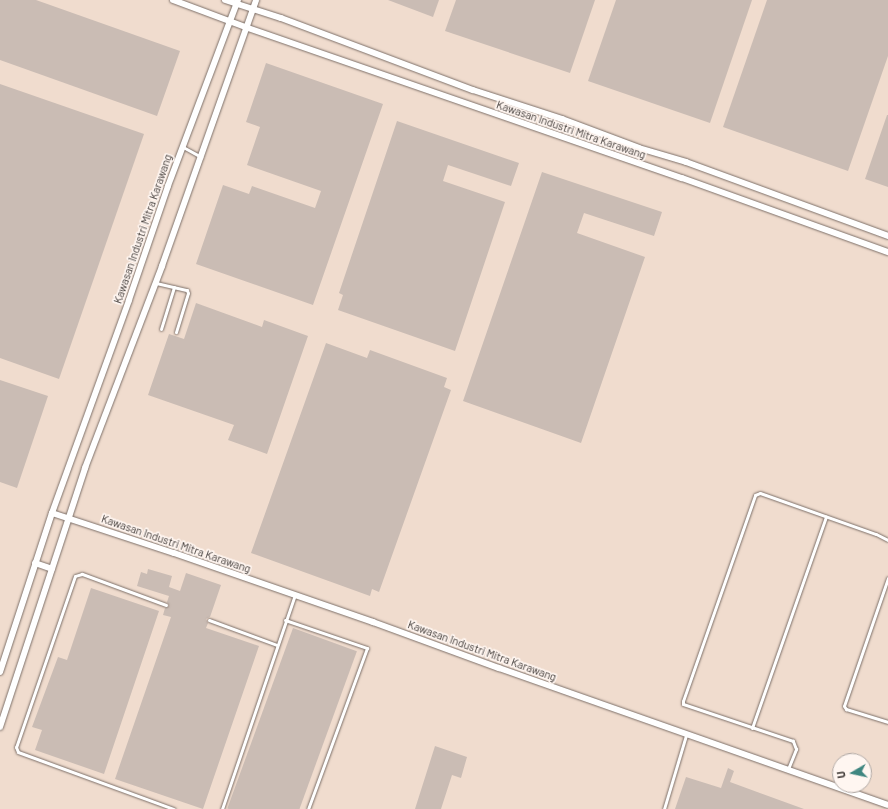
<!DOCTYPE html>
<style>
body{margin:0}
#map{position:relative;width:888px;height:809px;overflow:hidden;background:#f6e8df;font-family:Barlow,sans-serif}
div>[style]{position:absolute}
[style*='--x']{left:calc(var(--x)*1px);top:calc(var(--y)*1px);width:calc(var(--w)*1px);rotate:calc(var(--a)*1deg)}
.built>*{inset:0;background:#f0dcce}
.building>*{inset:0;background:#cabcb4;transform-origin:0 0}
.roads{filter:drop-shadow(0 0 1px #7d7069) drop-shadow(0 0 1px #7d7069)}
.lane>*{height:3px;margin:-1.5px;padding:0 1.5px;transform-origin:1.5px;border-radius:1.5px;background:#fff}
.street>*{height:6px;margin:-3px;padding:0 3px;transform-origin:3px;border-radius:3px;background:#fff}
span{translate:-50% -50%;white-space:nowrap;text-align:center;line-height:1.15;-webkit-text-stroke:3.5px #fff6f1;paint-order:stroke}
.street-label{font-size:11px;color:#3b3532}
.north{position:absolute;left:832px;top:753px;width:40px;height:40px;box-sizing:border-box;background:#fff6f1;border:1px solid #b1a9a5;border-radius:50%;rotate:261deg;font-size:11px;font-weight:700;line-height:16px;text-align:center;color:#3b3532}
.north::after{content:'';display:block;margin:auto;width:14px;height:18px;background:#3f8680;clip-path:polygon(50% 0,100% 100%,50% 72%,0 100%)}
</style>
<div id="map">
<div class="built">
<div style="clip-path:polygon(evenodd,0 0,888px 0,888px 809px,0 809px,0 0,840px 761px,864px 761px,864px 785px,840px 785px,840px 761px)"></div>
</div>
<div class="building">
<div style="clip-path:polygon(0 0,36px 0,180px 51px,157px 116px,0 60px)"></div>
<div style="clip-path:polygon(388px 0,439px 0,433px 17px)"></div>
<div style="clip-path:polygon(456px 0,595px 0,570px 73px,445px 31px)"></div>
<div style="clip-path:polygon(616px 0,752px 0,710px 123px,588px 81px)"></div>
<div style="clip-path:polygon(767px 0,888px 0,888px 56px,848px 171px,723px 127px)"></div>
<div style="clip-path:polygon(266px 63px,383px 104px,313px 305px,196px 264px,223px 185px,249px 194px,252px 186px,315px 208px,321px 191px,247px 165px,260px 127px,246px 122px)"></div>
<div style="clip-path:polygon(0 84px,144px 134px,59px 379px,0 358px)"></div>
<div style="clip-path:polygon(887px 115px,888px 115px,888px 187px,865px 179px)"></div>
<div style="clip-path:polygon(397px 121px,519px 163px,511px 186px,448px 165px,443px 181px,505px 202px,455px 351px,338px 310px,343px 295px,339px 293px)"></div>
<div style="clip-path:polygon(542px 172px,662px 212px,654px 236px,584px 213px,577px 233px,645px 257px,581px 443px,463px 401px)"></div>
<div style="clip-path:polygon(196px 303px,262px 327px,264px 320px,308px 336px,267px 454px,228px 440px,234px 425px,148px 395px,169px 334px,184px 339px)"></div>
<div style="clip-path:polygon(326px 343px,367px 358px,370px 350px,447px 378px,444px 387px,451px 390px,379px 592px,372px 589px,370px 596px,251px 553px)"></div>
<div style="clip-path:polygon(0 380px,48px 396px,17px 488px,0 482px)"></div>
<div style="clip-path:polygon(148px 569px,172px 576px,169px 587px,180px 591px,186px 573px,221px 585px,210px 617px,206px 619px,208px 623px,206px 628px,259px 646px,203px 809px,115px 779px,171px 617px,163px 615px,165px 608px,169px 606px,167px 602px,169px 596px,137px 586px,141px 572px,147px 574px)"></div>
<div style="clip-path:polygon(91px 588px,159px 611px,104px 774px,35px 750px,42px 730px,32px 727px,58px 657px,67px 660px)"></div>
<div style="left:293px;top:628px;width:68px;height:192px;rotate:20deg"></div>
<div style="clip-path:polygon(435px 746px,467px 757px,461px 778px,452px 775px,441px 809px,415px 809px)"></div>
<div style="clip-path:polygon(728px 768px,734px 771px,730px 782px,804px 809px,675px 809px,686px 777px,721px 788px)"></div>
</div>
<div class="roads">
<div class="lane">
<div style="--x:183;--y:147;--w:21;--a:29"></div>
<div style="--x:156;--y:283;--w:32;--a:13"></div>
<div style="--x:187;--y:290;--w:3;--a:72"></div>
<div style="--x:188;--y:293;--w:41;--a:107.1"></div>
<div style="--x:161;--y:329;--w:44;--a:-72.8"></div>
<div style="--x:888;--y:578;--w:135;--a:109"></div>
<div style="--x:844;--y:706;--w:4;--a:56"></div>
<div style="--x:846;--y:709;--w:44;--a:17.2"></div>
<div style="--x:166;--y:605;--w:90;--a:-159.7"></div>
<div style="--x:82;--y:574;--w:7;--a:164"></div>
<div style="--x:75;--y:576;--w:181;--a:109"></div>
<div style="--x:16;--y:747;--w:5;--a:68"></div>
<div style="--x:18;--y:752;--w:166;--a:20.1"></div>
<div style="--x:209;--y:620;--w:72;--a:20.2"></div>
<div style="--x:285;--y:620;--w:87;--a:18.9"></div>
<div style="--x:367;--y:648;--w:171;--a:110.1"></div>
<div style="--x:752;--y:728;--w:224;--a:-70.7"></div>
<div style="--x:788;--y:769;--w:22;--a:-68"></div>
<div style="--x:796;--y:749;--w:9;--a:-111"></div>
<div style="--x:793;--y:741;--w:116;--a:-161.4"></div>
<div style="--x:683;--y:704;--w:3;--a:-90"></div>
<div style="--x:683;--y:701;--w:218;--a:-70.7"></div>
<div style="--x:755;--y:495;--w:5;--a:-22"></div>
<div style="--x:760;--y:493;--w:123;--a:19.5"></div>
<div style="--x:876;--y:534;--w:13;--a:27"></div>
<div style="--x:222;--y:809;--w:226;--a:-71.2"></div>
<div style="--x:664;--y:809;--w:77;--a:-73.4"></div>
</div>
<div class="street">
<div style="--x:173;--y:0;--w:80;--a:20.5"></div>
<div style="--x:248;--y:28;--w:459;--a:19.1"></div>
<div style="--x:682;--y:178;--w:219;--a:19.8"></div>
<div style="--x:225;--y:0;--w:59;--a:17.8"></div>
<div style="--x:281;--y:18;--w:205;--a:20.6"></div>
<div style="--x:473;--y:90;--w:94;--a:18"></div>
<div style="--x:562;--y:119;--w:82;--a:20.6"></div>
<div style="--x:639;--y:148;--w:49;--a:16.6"></div>
<div style="--x:686;--y:162;--w:215;--a:20.1"></div>
<div style="--x:52;--y:513;--w:128;--a:18.2"></div>
<div style="--x:174;--y:553;--w:211;--a:19.1"></div>
<div style="--x:373;--y:622;--w:134;--a:20.1"></div>
<div style="--x:499;--y:668;--w:412;--a:19.4"></div>
<div style="--x:35;--y:563;--w:18;--a:19"></div>
<div style="--x:0;--y:672;--w:167;--a:-71.9"></div>
<div style="--x:52;--y:513;--w:226;--a:-70.1"></div>
<div style="--x:129;--y:300;--w:120;--a:-71.1"></div>
<div style="--x:168;--y:186;--w:199;--a:-69.4"></div>
<div style="--x:0;--y:727;--w:273;--a:-71.8"></div>
<div style="--x:85;--y:468;--w:216;--a:-69.1"></div>
<div style="--x:162;--y:266;--w:282;--a:-70.5"></div>
</div>
</div>
<div class="street-label">
<span style="left:571px;top:130px;rotate:19deg">Kawasan Industri Mitra Karawang</span>
<span style="left:143px;top:229px;rotate:-71deg">Kawasan Industri Mitra Karawang</span>
<span style="left:176px;top:544px;rotate:19deg">Kawasan Industri Mitra Karawang</span>
<span style="left:482px;top:651px;rotate:20deg">Kawasan Industri Mitra Karawang</span>
</div>
<div class="north">U</div>
</div>
